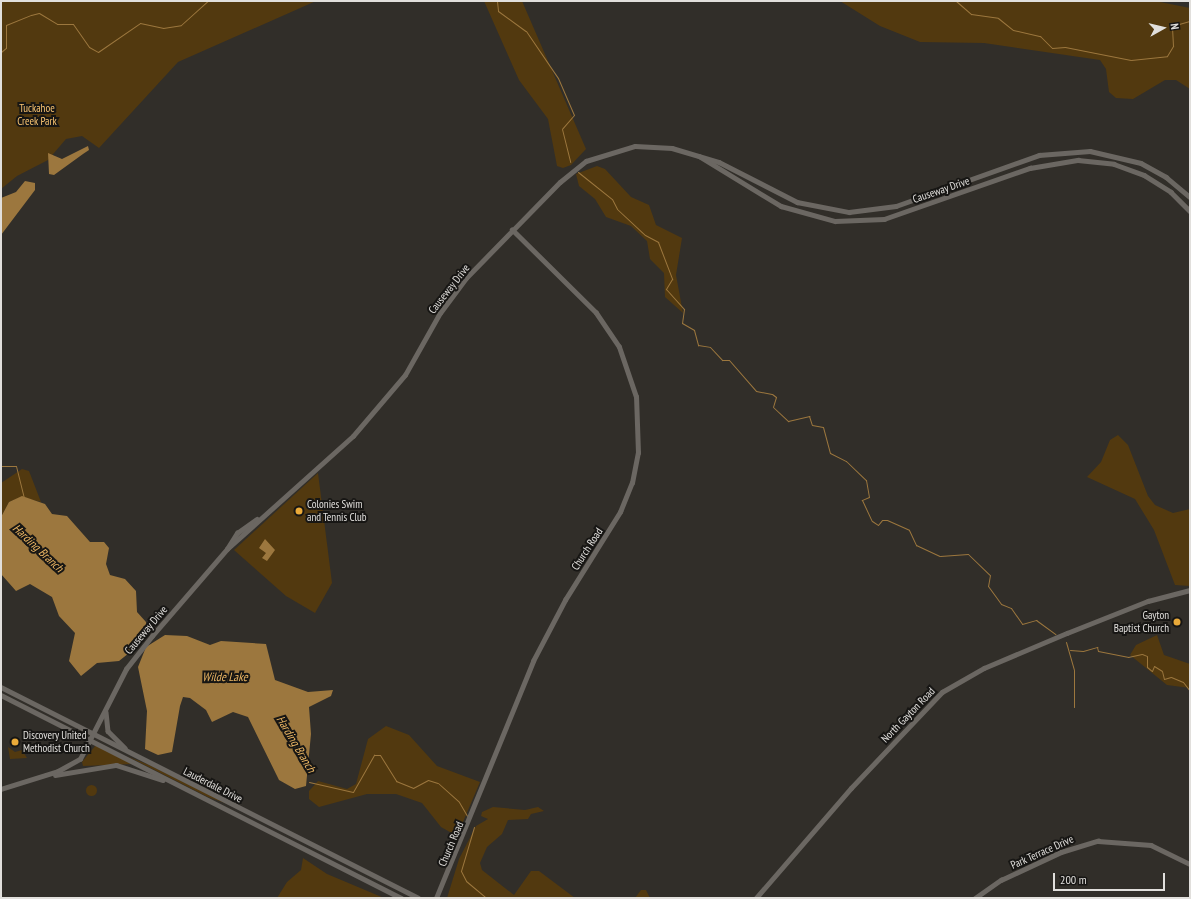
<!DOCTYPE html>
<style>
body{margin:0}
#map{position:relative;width:1191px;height:899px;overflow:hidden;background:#312e29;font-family:"PT Sans Narrow",sans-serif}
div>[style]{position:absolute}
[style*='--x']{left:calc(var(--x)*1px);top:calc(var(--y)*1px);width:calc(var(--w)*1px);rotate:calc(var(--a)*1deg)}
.green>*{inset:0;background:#52390f}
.round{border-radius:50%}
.water>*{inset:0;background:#9c773e}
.stream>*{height:1px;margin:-0.5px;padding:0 0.5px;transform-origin:0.5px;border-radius:0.5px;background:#9c773e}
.secondary>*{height:4.5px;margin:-2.25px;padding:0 2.25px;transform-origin:2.25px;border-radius:2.25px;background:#6b6762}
.dots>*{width:11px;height:11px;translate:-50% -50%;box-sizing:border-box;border:2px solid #171614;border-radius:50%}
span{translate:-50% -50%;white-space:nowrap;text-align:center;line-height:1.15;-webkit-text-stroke:4px #171614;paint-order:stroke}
.park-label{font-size:11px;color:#f9c471}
.street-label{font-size:11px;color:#e1dfdc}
.poi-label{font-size:11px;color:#e1dfdc}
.left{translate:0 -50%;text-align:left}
.right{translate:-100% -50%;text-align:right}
.water-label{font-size:12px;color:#eab563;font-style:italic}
.frame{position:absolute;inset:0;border:2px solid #e1dfdc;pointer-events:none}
.north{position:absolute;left:1143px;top:8px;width:40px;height:40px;-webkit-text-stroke:3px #171614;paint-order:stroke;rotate:82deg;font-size:11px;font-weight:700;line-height:16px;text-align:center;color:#e1dfdc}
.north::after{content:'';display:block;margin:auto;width:14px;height:18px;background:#e1dfdc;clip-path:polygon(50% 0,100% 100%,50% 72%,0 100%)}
.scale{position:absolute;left:1053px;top:873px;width:112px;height:18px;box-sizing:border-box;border:2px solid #e1dfdc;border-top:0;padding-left:5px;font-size:12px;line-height:14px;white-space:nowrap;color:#e1dfdc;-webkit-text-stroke:3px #171614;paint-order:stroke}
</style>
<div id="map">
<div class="green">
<div style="clip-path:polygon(1px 1px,316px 1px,178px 62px,99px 148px,82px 136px,66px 139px,48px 160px,17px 176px,1px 189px)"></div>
<div style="clip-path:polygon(484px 1px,522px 1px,586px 149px,571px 165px,563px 168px,557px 166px,548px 119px,519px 80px)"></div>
<div style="clip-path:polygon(840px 1px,1155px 1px,1190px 8px,1190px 89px,1176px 80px,1165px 80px,1133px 99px,1116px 98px,1109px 92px,1106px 69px,1100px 60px,984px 43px,920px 42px,880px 26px)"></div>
<div style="clip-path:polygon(597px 166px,605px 169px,631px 197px,649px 205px,656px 225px,682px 238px,676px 275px,683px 313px,665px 297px,664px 273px,650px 259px,647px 241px,631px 226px,606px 217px,595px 199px,579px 186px,576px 174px)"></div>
<div style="clip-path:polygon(1118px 435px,1128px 445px,1148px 496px,1155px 505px,1173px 513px,1190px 509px,1190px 586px,1175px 585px,1154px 530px,1135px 499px,1087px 477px,1101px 462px,1110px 440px)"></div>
<div style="clip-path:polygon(22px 469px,29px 471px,41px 502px,21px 497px,9px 502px,1px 517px,1px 483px)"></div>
<div style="clip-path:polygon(318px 473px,332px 583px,315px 613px,286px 596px,234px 550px)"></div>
<div style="clip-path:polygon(1157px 635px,1164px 655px,1190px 664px,1190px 688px,1167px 685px,1130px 655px,1136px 645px)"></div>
<div style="clip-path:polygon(386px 726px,409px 735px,437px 766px,480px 782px,457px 836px,441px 827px,422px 803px,396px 794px,367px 794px,319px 807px,309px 799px,309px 791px,318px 781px,347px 789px,356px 784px,368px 739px)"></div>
<div style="clip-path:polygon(96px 745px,132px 763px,132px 764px,83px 766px,82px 762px)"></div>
<div style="clip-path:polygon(8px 747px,15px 752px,22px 750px,27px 758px,10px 759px)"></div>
<div style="clip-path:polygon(127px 756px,149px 765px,228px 804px,208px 797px)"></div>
<div class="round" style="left:85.5px;top:784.5px;width:11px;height:11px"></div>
<div style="clip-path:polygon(493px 807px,525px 810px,538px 807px,544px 811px,531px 814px,528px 819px,508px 820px,502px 834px,487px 847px,480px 863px,482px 870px,514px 895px,531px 871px,539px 871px,575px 898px,447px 898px,459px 859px,476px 826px,488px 819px,481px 816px,482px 812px)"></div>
<div style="clip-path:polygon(303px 858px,327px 874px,384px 898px,277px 898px,287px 882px,301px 870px)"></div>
<div style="clip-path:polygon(641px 890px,646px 890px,650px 898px,635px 898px)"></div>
</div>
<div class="water">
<div style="clip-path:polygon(88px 146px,89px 150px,83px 154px,54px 175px,49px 174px,48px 153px,62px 159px)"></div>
<div style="clip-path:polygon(25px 181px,35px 183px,35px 190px,1px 235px,1px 198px,16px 192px)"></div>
<div style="clip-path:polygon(22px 496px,45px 504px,52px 514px,67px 516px,90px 542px,104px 542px,109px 548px,106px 564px,110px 575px,125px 579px,136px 591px,137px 612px,146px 622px,147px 631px,134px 649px,119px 661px,97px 663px,81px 676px,69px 661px,75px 633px,59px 616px,52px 597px,30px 584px,16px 591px,1px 574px,1px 517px,9px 502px)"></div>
<div style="clip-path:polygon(265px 539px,275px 550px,267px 561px,262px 558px,266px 553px,259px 548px)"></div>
<div style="clip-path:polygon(165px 635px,187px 636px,210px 645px,221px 641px,266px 644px,275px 680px,308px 692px,333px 690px,331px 696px,309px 707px,311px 734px,306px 786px,295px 789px,279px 780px,248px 717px,233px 712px,212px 722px,206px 710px,190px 698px,183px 697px,180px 706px,172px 752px,158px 755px,145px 749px,147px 711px,138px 667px,146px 647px)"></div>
</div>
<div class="stream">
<div style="--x:497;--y:1;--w:10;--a:84"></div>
<div style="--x:498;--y:11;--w:34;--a:36"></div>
<div style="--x:526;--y:31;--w:57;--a:55.8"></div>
<div style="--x:558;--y:78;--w:40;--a:66.6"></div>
<div style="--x:574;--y:115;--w:18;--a:131"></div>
<div style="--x:562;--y:129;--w:34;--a:76"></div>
<div style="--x:956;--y:1;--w:20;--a:41"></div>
<div style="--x:971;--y:14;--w:27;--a:8"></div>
<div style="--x:998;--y:18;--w:19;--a:39"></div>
<div style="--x:1013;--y:30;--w:28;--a:13"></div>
<div style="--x:1040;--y:36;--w:17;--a:45"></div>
<div style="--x:1052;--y:48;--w:13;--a:-4"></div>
<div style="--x:1065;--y:47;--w:67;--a:11.1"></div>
<div style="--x:1131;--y:60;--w:36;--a:-6"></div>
<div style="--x:1167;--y:56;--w:12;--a:-59"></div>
<div style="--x:1173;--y:46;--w:20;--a:-93"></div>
<div style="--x:1172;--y:26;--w:19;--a:-16"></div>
<div style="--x:1;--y:52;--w:6;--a:-39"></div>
<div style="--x:6;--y:48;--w:23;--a:-90"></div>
<div style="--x:6;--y:25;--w:27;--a:-22"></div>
<div style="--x:31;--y:15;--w:8;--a:-14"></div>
<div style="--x:39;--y:13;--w:21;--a:31"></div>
<div style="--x:57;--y:24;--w:16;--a:0"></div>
<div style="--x:73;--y:24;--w:28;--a:55"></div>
<div style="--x:89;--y:47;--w:10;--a:29"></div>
<div style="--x:98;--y:52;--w:51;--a:-34.6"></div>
<div style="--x:140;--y:23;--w:24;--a:12"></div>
<div style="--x:163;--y:28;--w:18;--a:-9"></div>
<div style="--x:181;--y:25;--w:36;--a:-42"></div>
<div style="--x:578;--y:172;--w:43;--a:38.5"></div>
<div style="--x:612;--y:199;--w:11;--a:63"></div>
<div style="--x:617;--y:209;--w:38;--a:43"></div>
<div style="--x:645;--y:235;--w:15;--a:28"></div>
<div style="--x:658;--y:242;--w:40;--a:69"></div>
<div style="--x:672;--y:279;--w:12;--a:121"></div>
<div style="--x:666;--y:289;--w:27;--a:48"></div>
<div style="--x:684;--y:309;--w:14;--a:98"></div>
<div style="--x:682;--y:323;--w:14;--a:30"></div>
<div style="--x:694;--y:330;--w:16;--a:75"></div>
<div style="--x:698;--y:345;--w:12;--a:9"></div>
<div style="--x:710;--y:347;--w:18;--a:47"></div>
<div style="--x:722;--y:360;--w:7;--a:0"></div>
<div style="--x:729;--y:360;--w:41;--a:48.9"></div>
<div style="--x:756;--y:391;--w:16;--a:11"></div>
<div style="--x:772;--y:394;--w:5;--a:37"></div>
<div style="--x:776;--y:397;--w:10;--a:107"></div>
<div style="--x:773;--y:407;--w:21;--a:43"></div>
<div style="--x:788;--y:421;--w:22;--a:-13"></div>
<div style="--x:809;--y:416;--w:9;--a:72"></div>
<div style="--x:812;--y:425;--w:11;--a:10"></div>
<div style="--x:823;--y:427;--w:27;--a:75"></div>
<div style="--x:830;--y:453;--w:18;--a:27"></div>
<div style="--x:846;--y:461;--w:28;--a:44"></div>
<div style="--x:866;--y:480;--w:17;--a:80"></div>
<div style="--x:869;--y:497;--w:8;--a:157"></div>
<div style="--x:862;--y:500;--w:23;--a:65"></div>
<div style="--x:872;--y:521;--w:7;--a:34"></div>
<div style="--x:878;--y:525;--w:6;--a:-51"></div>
<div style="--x:882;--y:520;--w:5;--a:0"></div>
<div style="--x:887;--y:520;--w:24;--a:24"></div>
<div style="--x:909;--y:530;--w:17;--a:65"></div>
<div style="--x:916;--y:545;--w:26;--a:25"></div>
<div style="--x:940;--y:556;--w:28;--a:-4"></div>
<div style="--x:968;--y:554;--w:30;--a:44"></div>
<div style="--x:990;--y:575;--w:11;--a:100"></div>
<div style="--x:988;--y:586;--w:22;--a:54"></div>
<div style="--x:1001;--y:604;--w:11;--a:22"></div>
<div style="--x:1011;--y:608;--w:19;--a:55"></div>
<div style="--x:1022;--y:624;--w:15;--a:-16"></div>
<div style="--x:1036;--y:620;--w:24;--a:36"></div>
<div style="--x:1;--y:466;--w:15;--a:0"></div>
<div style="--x:16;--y:466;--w:33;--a:76"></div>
<div style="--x:1066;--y:642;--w:29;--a:74"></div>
<div style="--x:1074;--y:670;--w:37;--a:90"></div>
<div style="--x:1070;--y:650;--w:13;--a:4"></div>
<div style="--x:1083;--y:651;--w:15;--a:-16"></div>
<div style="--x:1097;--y:647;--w:4;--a:76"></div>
<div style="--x:1098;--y:651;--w:31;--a:11"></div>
<div style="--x:1128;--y:657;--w:14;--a:-12"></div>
<div style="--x:1142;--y:654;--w:5;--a:22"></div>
<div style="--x:1147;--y:656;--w:11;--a:90"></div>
<div style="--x:1147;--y:667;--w:6;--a:39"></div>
<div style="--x:1152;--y:671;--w:5;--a:-68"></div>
<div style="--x:1154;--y:666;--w:9;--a:32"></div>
<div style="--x:1162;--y:671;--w:8;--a:76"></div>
<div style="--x:1164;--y:679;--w:7;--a:-16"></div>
<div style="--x:1171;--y:677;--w:13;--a:23"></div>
<div style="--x:1183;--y:682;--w:11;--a:52"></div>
<div style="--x:309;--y:782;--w:45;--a:12.8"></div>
<div style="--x:353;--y:792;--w:43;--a:-60.4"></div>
<div style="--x:374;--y:755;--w:6;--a:0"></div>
<div style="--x:380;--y:755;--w:31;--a:58"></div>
<div style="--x:396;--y:781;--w:18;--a:22"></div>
<div style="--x:413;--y:788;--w:17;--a:-28"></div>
<div style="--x:428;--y:780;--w:10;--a:17"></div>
<div style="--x:438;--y:783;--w:28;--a:42"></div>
<div style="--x:459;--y:802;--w:16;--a:60"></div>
<div style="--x:474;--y:827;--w:46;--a:106.5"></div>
<div style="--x:461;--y:871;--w:11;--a:63"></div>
<div style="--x:466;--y:881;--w:26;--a:40"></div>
</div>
<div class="secondary">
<div style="--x:699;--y:156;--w:96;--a:31.4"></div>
<div style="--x:781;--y:206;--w:56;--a:15.5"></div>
<div style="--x:835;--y:221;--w:49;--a:-2.3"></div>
<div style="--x:884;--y:219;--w:155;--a:-19.3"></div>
<div style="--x:1030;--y:168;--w:49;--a:-9.5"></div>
<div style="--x:1078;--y:160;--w:36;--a:6"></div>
<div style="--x:1114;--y:164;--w:32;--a:20"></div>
<div style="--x:1144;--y:175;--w:32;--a:32"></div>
<div style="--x:1171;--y:192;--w:27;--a:45"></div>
<div style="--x:227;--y:549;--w:19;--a:-58"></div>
<div style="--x:237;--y:533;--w:24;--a:-35"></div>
<div style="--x:1;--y:687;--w:467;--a:26.8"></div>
<div style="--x:1;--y:695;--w:449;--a:26.9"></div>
<div style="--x:106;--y:712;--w:19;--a:84"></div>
<div style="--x:108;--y:731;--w:24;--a:45"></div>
<div style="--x:55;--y:775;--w:62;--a:-9.3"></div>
<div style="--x:116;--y:765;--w:49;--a:17.7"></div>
<div style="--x:1;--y:789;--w:60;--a:-17.5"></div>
<div style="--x:58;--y:771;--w:25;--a:-29"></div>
<div style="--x:80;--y:759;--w:101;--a:-62.9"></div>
<div style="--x:126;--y:669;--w:42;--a:-51.8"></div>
<div style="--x:152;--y:636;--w:115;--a:-49.2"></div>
<div style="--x:227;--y:549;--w:169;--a:-41.9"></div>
<div style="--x:353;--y:436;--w:80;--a:-49.6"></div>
<div style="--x:405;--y:375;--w:71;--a:-60.6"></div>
<div style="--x:440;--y:313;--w:44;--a:-53.4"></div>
<div style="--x:466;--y:278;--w:134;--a:-45.6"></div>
<div style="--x:560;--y:182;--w:33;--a:-39"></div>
<div style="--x:586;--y:161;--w:51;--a:-17"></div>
<div style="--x:635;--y:146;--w:37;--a:3"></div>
<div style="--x:672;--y:148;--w:49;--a:16.6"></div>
<div style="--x:719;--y:162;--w:88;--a:27.1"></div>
<div style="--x:797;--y:202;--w:53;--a:10.9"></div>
<div style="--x:849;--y:212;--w:47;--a:-7.3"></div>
<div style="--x:896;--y:206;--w:152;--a:-19.6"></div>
<div style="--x:1039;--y:155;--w:51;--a:-4.5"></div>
<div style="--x:1090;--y:151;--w:52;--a:13.2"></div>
<div style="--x:1141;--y:163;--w:29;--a:29"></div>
<div style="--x:1166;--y:177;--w:31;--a:40"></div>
<div style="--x:436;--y:898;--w:256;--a:-67.7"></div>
<div style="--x:533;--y:661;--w:69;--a:-62.3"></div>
<div style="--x:565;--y:600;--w:104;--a:-58"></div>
<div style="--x:620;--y:512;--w:31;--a:-68"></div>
<div style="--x:632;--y:483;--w:31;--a:-79"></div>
<div style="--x:638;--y:453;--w:56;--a:-92"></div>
<div style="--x:636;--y:397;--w:53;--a:-108.8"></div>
<div style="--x:619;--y:347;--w:41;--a:-124.1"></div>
<div style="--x:596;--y:313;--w:118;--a:-135.3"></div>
<div style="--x:756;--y:898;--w:145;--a:-49.2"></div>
<div style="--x:851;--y:788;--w:132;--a:-46.5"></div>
<div style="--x:942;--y:692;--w:48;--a:-29.7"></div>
<div style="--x:984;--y:668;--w:90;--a:-22.9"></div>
<div style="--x:1067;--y:633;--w:87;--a:-21.6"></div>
<div style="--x:1148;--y:601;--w:43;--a:-14.7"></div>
<div style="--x:975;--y:898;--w:32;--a:-35"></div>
<div style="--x:1001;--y:880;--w:66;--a:-25"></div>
<div style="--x:1061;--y:852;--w:39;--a:-17"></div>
<div style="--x:1098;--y:841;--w:53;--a:4.3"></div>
<div style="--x:1151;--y:845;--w:43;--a:26"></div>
</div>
<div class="dots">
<div style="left:299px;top:511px;background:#eaaa39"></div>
<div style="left:1177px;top:622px;background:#eaaa39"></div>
<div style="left:15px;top:742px;background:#eaaa39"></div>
</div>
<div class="park-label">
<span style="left:37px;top:115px">Tuckahoe<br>Creek Park</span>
</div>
<div class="street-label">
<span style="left:941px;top:190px;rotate:-19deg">Causeway Drive</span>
<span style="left:449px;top:289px;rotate:-52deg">Causeway Drive</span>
<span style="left:587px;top:549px;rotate:-57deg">Church Road</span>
<span style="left:146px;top:630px;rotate:-50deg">Causeway Drive</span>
<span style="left:908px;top:715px;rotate:-46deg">North Gayton Road</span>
<span style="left:213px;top:785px;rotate:27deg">Lauderdale Drive</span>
<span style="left:451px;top:844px;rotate:-67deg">Church Road</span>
<span style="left:1042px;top:852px;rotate:-24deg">Park Terrace Drive</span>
</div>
<div class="poi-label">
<span class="left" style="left:307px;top:511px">Colonies Swim<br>and Tennis Club</span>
<span class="right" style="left:1169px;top:622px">Gayton<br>Baptist Church</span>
<span class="left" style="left:23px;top:742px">Discovery United<br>Methodist Church</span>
</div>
<div class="water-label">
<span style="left:38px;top:548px;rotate:43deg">Harding Branch</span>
<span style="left:225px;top:677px">Wilde Lake</span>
<span style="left:296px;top:744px;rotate:59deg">Harding Branch</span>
</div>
<div class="frame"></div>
<div class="north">N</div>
<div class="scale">200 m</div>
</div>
